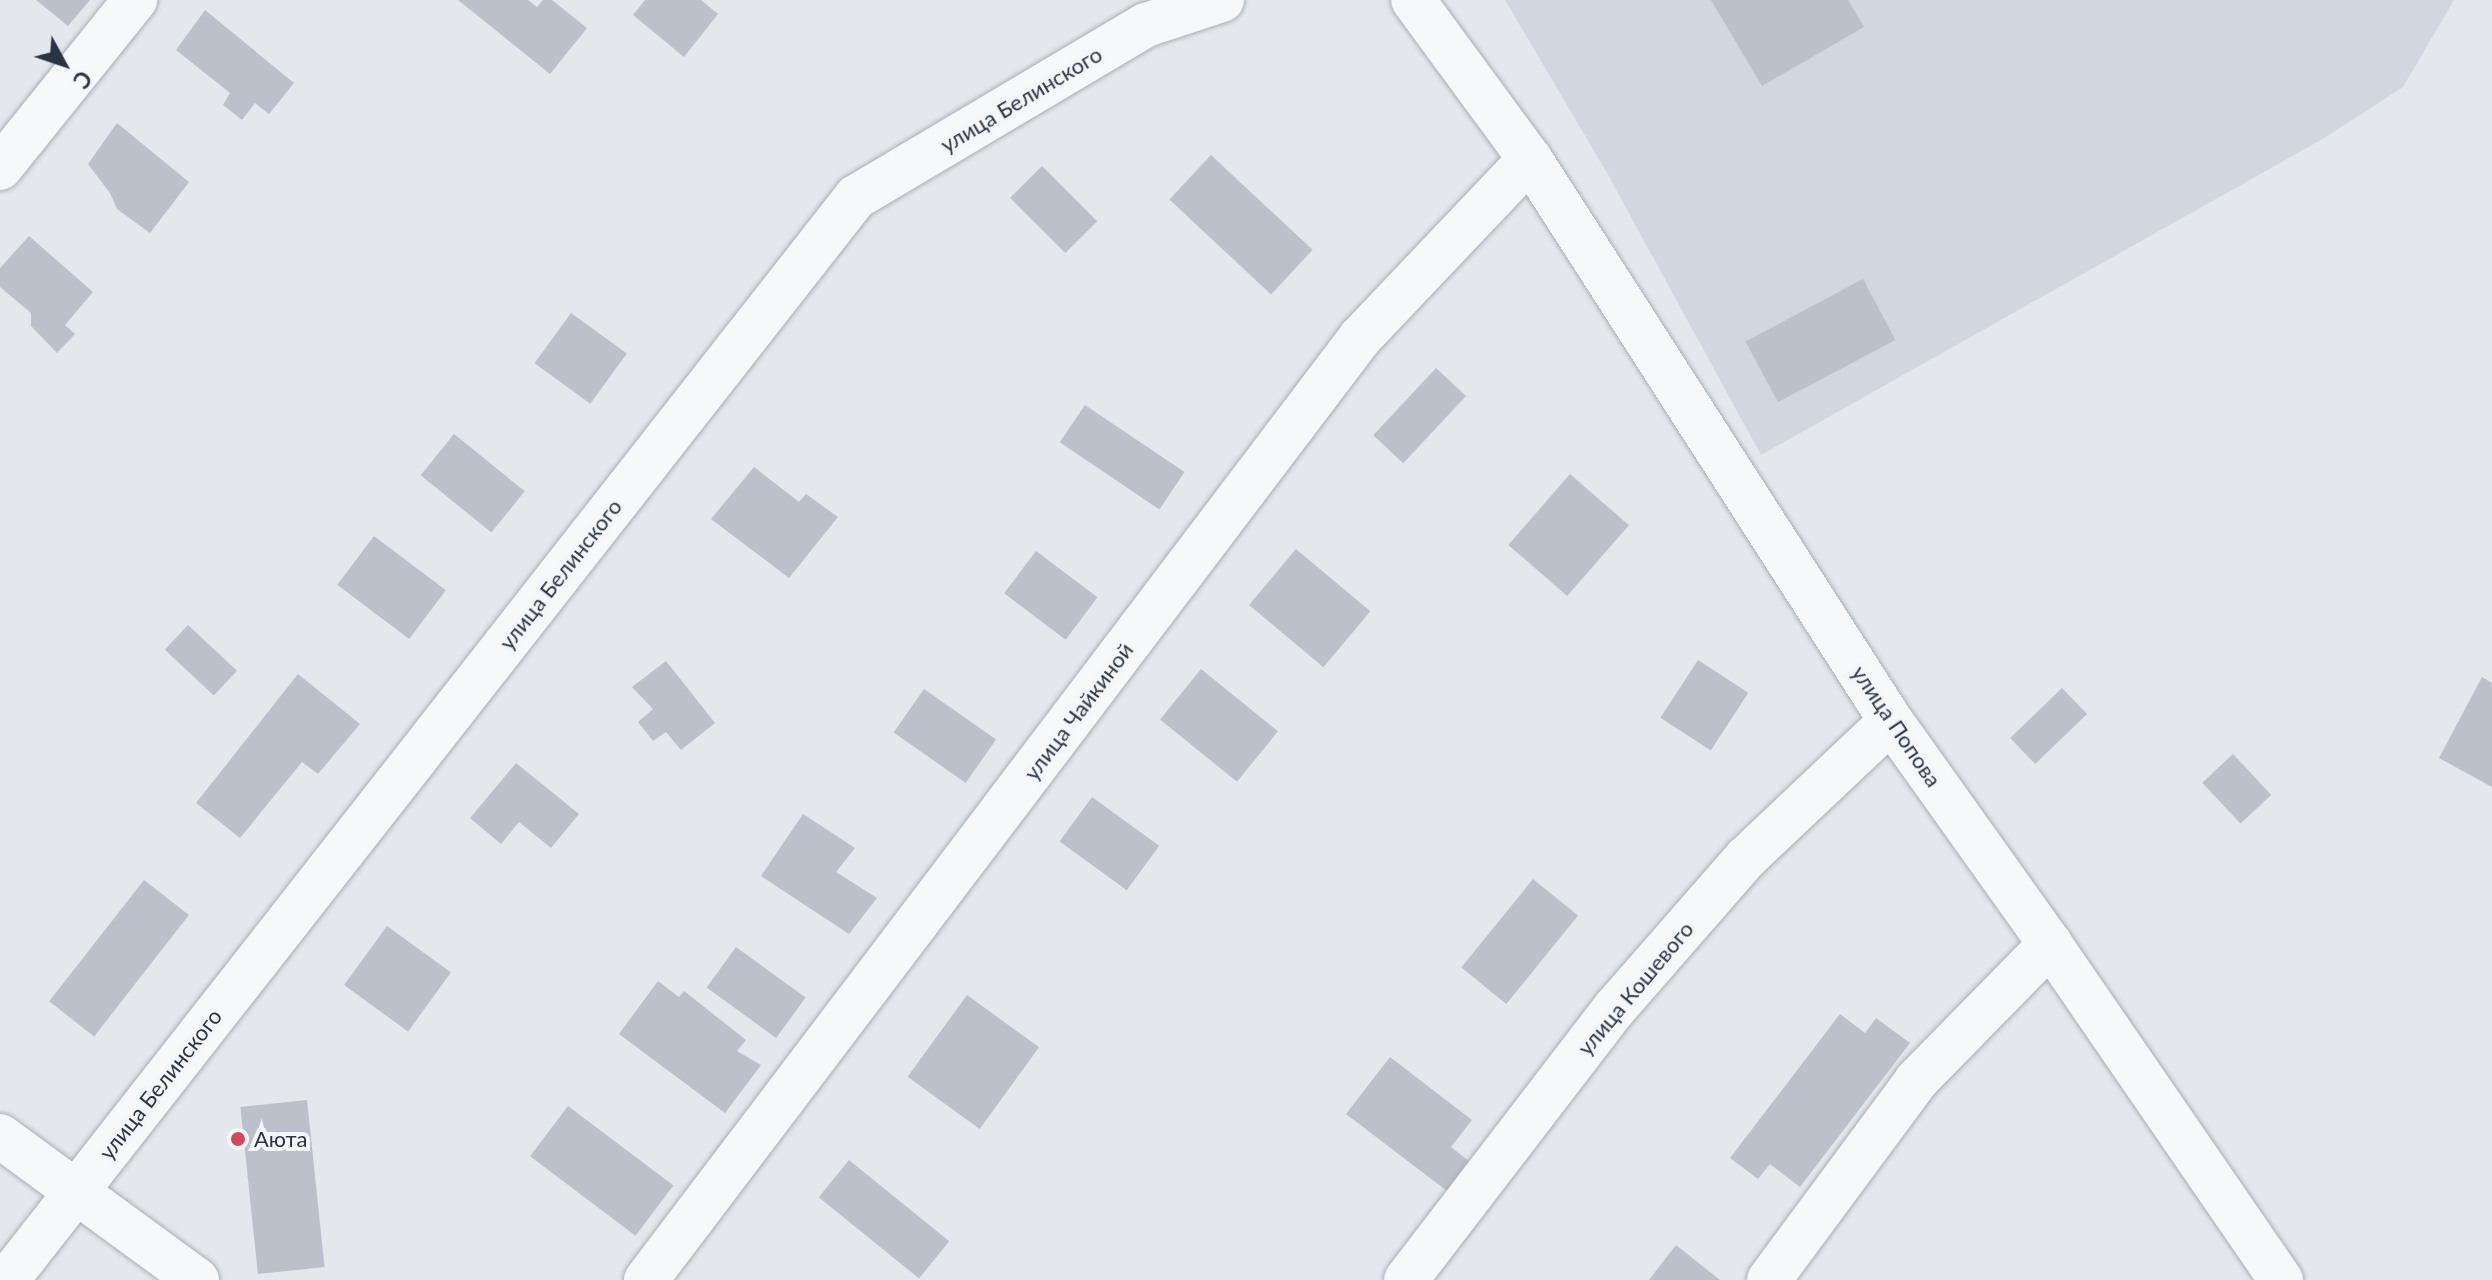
<!DOCTYPE html>
<meta charset="utf-8">
<style>
body{margin:0}
#map{position:relative;width:2492px;height:1280px;overflow:hidden;background:#e4e7ec;font-family:Lato,sans-serif}
div>[style]{position:absolute}
[style*='--x']{left:calc(var(--x)*1px);top:calc(var(--y)*1px);width:calc(var(--w)*1px);rotate:calc(var(--a)*1deg)}
.built>*{inset:0;background:#d2d6de}
.building>*{inset:0;background:#bbc0ca;transform-origin:0 0}
.roads{filter:drop-shadow(0 0 2px #a9aeb7) drop-shadow(0 0 2px #a9aeb7)}
.minor>*{height:44px;margin:-22px;padding:0 22px;transform-origin:22px;border-radius:22px;background:#f7f8fa}
.dots>*{width:22px;height:22px;translate:-50% -50%;box-sizing:border-box;border:4px solid #f4f6f9;border-radius:50%}
span{translate:-50% -50%;white-space:nowrap;text-align:center;line-height:1.15;-webkit-text-stroke:8px #f4f6f9;paint-order:stroke}
.street-label{font-size:22px;color:#2b3445}
.poi-label{font-size:22px;color:#2b3445}
.left{translate:0 -50%;text-align:left}
.north{position:absolute;left:24px;top:24px;width:80px;height:80px;-webkit-text-stroke:6px #f4f6f9;paint-order:stroke;rotate:130deg;font-size:22px;font-weight:700;line-height:32px;text-align:center;color:#2b3445}
.north::after{content:'';display:block;margin:auto;width:28px;height:36px;background:#2b3445;clip-path:polygon(50% 0,100% 100%,50% 72%,0 100%)}
</style>
<div id="map">
<div class="built">
<div style="clip-path:polygon(1505px 0,2454px 0,2403px 87px,2326px 137px,1761px 455px,1607px 173px)"></div>
</div>
<div class="building">
<div style="clip-path:polygon(36px 0,90px 0,68px 26px)"></div>
<div style="clip-path:polygon(458px 0,528px 0,537px 7px,543px 0,552px 0,587px 28px,550px 74px)"></div>
<div style="clip-path:polygon(645px 0,701px 0,718px 14px,684px 57px,633px 15px)"></div>
<div style="clip-path:polygon(1711px 0,1848px 0,1864px 27px,1762px 86px)"></div>
<div style="clip-path:polygon(205px 10px,294px 83px,269px 114px,255px 103px,242px 120px,223px 105px,230px 93px,176px 50px)"></div>
<div style="clip-path:polygon(117px 123px,189px 182px,150px 233px,117px 209px,110px 193px,88px 164px)"></div>
<div style="left:1211px;top:155px;width:139px;height:61px;rotate:43deg"></div>
<div style="left:1042px;top:166px;width:78px;height:45px;rotate:45deg"></div>
<div style="clip-path:polygon(29px 236px,93px 292px,65px 325px,75px 334px,57px 353px,31px 326px,31px 313px,0 287px,0 268px)"></div>
<div style="left:1863px;top:279px;width:69px;height:133px;rotate:62deg"></div>
<div style="left:571px;top:313px;width:69px;height:62px;rotate:36deg"></div>
<div style="left:1436px;top:368px;width:41px;height:92px;rotate:43deg"></div>
<div style="left:1085px;top:405px;width:120px;height:45px;rotate:34deg"></div>
<div style="left:454px;top:434px;width:91px;height:53px;rotate:39deg"></div>
<div style="clip-path:polygon(754px 467px,799px 502px,806px 494px,838px 517px,789px 578px,711px 519px)"></div>
<div style="left:1570px;top:474px;width:78px;height:94px;rotate:41deg"></div>
<div style="left:374px;top:536px;width:90px;height:61px;rotate:37deg"></div>
<div style="left:1296px;top:549px;width:97px;height:73px;rotate:40deg"></div>
<div style="left:1036px;top:551px;width:77px;height:53px;rotate:37deg"></div>
<div style="left:188px;top:625px;width:67px;height:34px;rotate:43deg"></div>
<div style="left:1698px;top:660px;width:60px;height:69px;rotate:33deg"></div>
<div style="clip-path:polygon(666px 661px,715px 723px,681px 750px,666px 732px,653px 741px,638px 722px,653px 709px,632px 687px)"></div>
<div style="left:1201px;top:669px;width:99px;height:65px;rotate:39deg"></div>
<div style="clip-path:polygon(298px 674px,360px 724px,318px 774px,302px 762px,240px 838px,196px 803px)"></div>
<div style="clip-path:polygon(2482px 677px,2492px 683px,2492px 787px,2439px 758px)"></div>
<div style="left:2062px;top:688px;width:36px;height:72px;rotate:46deg"></div>
<div style="left:924px;top:689px;width:88px;height:53px;rotate:35deg"></div>
<div style="left:2233px;top:754px;width:56px;height:42px;rotate:47deg"></div>
<div style="clip-path:polygon(516px 763px,579px 814px,551px 848px,519px 822px,501px 844px,470px 818px)"></div>
<div style="left:1092px;top:797px;width:83px;height:55px;rotate:36deg"></div>
<div style="clip-path:polygon(803px 814px,855px 848px,836px 872px,877px 898px,849px 934px,761px 876px)"></div>
<div style="left:1533px;top:879px;width:58px;height:114px;rotate:39deg"></div>
<div style="left:144px;top:880px;width:57px;height:154px;rotate:38deg"></div>
<div style="left:387px;top:926px;width:79px;height:73px;rotate:36deg"></div>
<div style="left:736px;top:947px;width:86px;height:50px;rotate:36deg"></div>
<div style="clip-path:polygon(658px 981px,679px 997px,684px 991px,746px 1040px,737px 1051px,761px 1065px,725px 1113px,619px 1034px)"></div>
<div style="left:967px;top:995px;width:89px;height:101px;rotate:36deg"></div>
<div style="clip-path:polygon(1840px 1014px,1865px 1033px,1876px 1018px,1910px 1043px,1800px 1187px,1770px 1164px,1758px 1179px,1730px 1158px)"></div>
<div style="clip-path:polygon(1390px 1057px,1472px 1120px,1451px 1147px,1469px 1161px,1447px 1191px,1346px 1114px)"></div>
<div style="left:307px;top:1100px;width:168px;height:67px;rotate:84deg"></div>
<div style="left:568px;top:1106px;width:132px;height:63px;rotate:37deg"></div>
<div style="left:849px;top:1160px;width:129px;height:48px;rotate:39deg"></div>
<div style="clip-path:polygon(1676px 1245px,1720px 1280px,1649px 1280px)"></div>
</div>
<div class="roads">
<div class="minor">
<div style="--x:1413;--y:0;--w:197;--a:53.7"></div>
<div style="--x:1530;--y:159;--w:668;--a:57.29"></div>
<div style="--x:1891;--y:721;--w:274;--a:54.5"></div>
<div style="--x:2050;--y:944;--w:408;--a:55.5"></div>
<div style="--x:0;--y:168;--w:216;--a:-51.2"></div>
<div style="--x:0;--y:1136;--w:244;--a:36.2"></div>
<div style="--x:7;--y:1280;--w:1376;--a:-51.91"></div>
<div style="--x:856;--y:197;--w:337;--a:-30.7"></div>
<div style="--x:1146;--y:25;--w:80;--a:-18.2"></div>
<div style="--x:646;--y:1280;--w:1182;--a:-52.84"></div>
<div style="--x:1360;--y:338;--w:247;--a:-46.5"></div>
<div style="--x:1406;--y:1280;--w:343;--a:-52.5"></div>
<div style="--x:1615;--y:1008;--w:199;--a:-48.9"></div>
<div style="--x:1746;--y:858;--w:199;--a:-43.4"></div>
<div style="--x:1769;--y:1280;--w:247;--a:-53.5"></div>
<div style="--x:1916;--y:1081;--w:192;--a:-45.6"></div>
</div>
</div>
<div class="dots">
<div style="left:238px;top:1139px;background:#d1495b"></div>
</div>
<div class="street-label">
<span style="left:1021px;top:99px;rotate:-31deg">улица Белинского</span>
<span style="left:560px;top:574px;rotate:-52deg">улица Белинского</span>
<span style="left:1078px;top:711px;rotate:-53deg">улица Чайкиной</span>
<span style="left:1897px;top:726px;rotate:56deg">улица Попова</span>
<span style="left:1635px;top:988px;rotate:-50deg">улица Кошевого</span>
<span style="left:160px;top:1084px;rotate:-52deg">улица Белинского</span>
</div>
<div class="poi-label">
<span class="left" style="left:254px;top:1139px">Аюта</span>
</div>
<div class="north">С</div>
</div>
